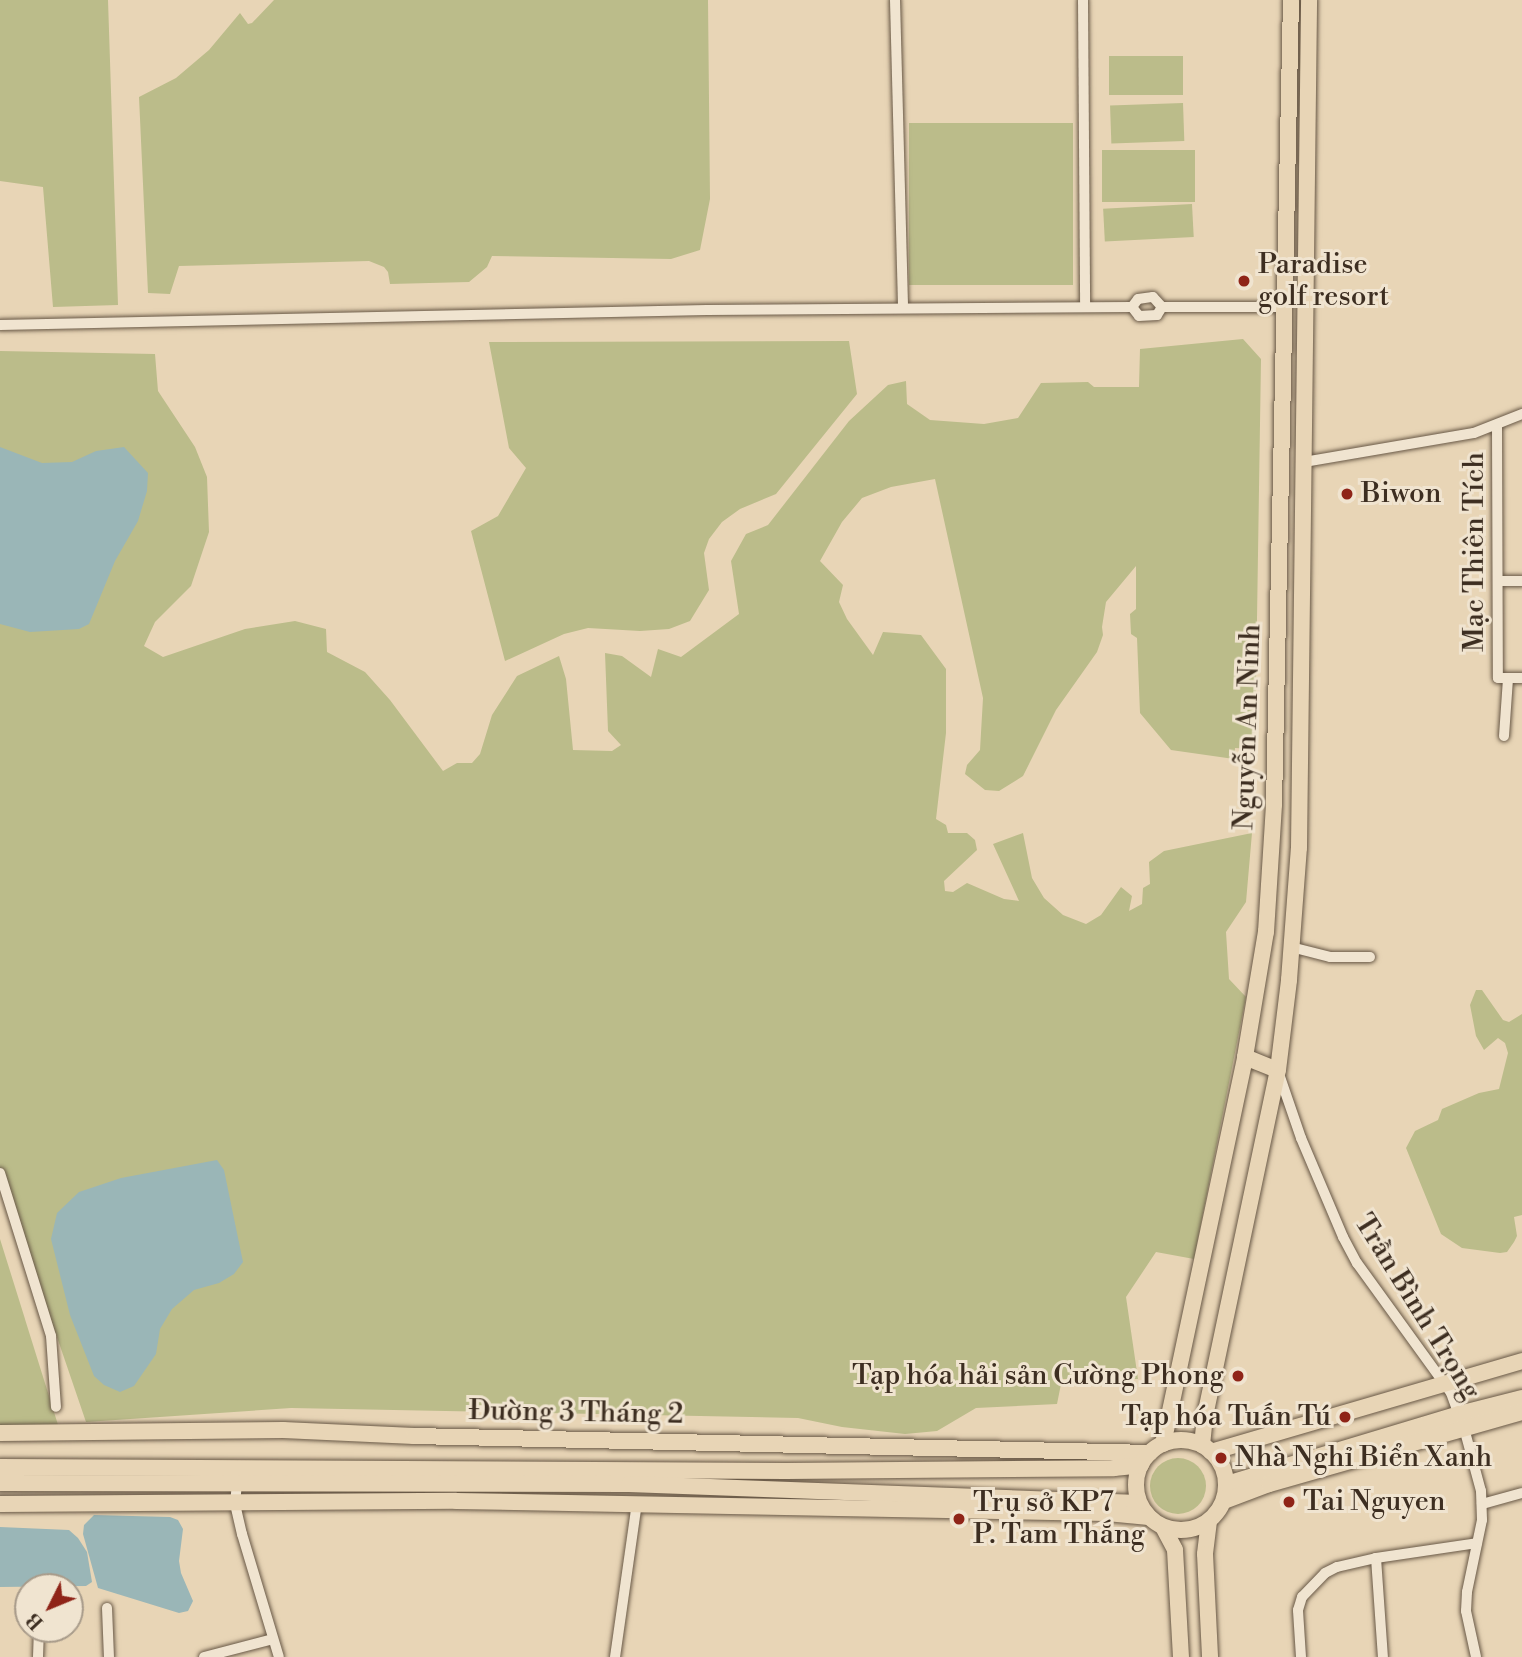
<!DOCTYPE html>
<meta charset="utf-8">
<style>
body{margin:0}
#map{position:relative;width:1522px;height:1657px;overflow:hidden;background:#e8d5b6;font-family:"Libre Bodoni",serif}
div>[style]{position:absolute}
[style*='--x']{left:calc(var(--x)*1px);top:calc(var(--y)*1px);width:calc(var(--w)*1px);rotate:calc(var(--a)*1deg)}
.green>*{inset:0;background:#bbbc8a;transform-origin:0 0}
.round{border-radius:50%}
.water>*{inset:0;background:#9ab6b7}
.roads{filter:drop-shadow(0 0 2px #685846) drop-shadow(0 0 2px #685846)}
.street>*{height:10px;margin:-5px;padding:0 5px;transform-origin:5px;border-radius:5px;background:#f0e4d0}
.primary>*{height:16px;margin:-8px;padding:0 8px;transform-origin:8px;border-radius:8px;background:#e8d5b6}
.primary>.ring{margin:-8px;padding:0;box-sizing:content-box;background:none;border:16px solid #e8d5b6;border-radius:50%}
.dots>*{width:19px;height:19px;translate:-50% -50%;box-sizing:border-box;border:4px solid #f0e4d0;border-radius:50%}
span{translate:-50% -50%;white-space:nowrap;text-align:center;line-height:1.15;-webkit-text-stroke:6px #f0e4d0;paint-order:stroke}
.poi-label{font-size:28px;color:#3d2e21}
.left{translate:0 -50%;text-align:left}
.right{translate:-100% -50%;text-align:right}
.street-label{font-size:28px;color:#3d2e21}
.north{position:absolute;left:14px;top:1573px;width:70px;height:70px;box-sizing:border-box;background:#f0e4d0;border:2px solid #a89b8a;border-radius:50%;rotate:227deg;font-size:19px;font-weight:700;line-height:28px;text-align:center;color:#3d2e21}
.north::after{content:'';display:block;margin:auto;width:24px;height:32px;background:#8f2418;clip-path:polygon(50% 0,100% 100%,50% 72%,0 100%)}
</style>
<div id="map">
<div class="green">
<div style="clip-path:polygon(0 0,108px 0,118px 305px,53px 307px,43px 187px,0 181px)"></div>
<div style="clip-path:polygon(274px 0,708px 0,710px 199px,700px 250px,671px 259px,492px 256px,487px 267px,469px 282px,390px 284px,388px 272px,384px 267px,369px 261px,179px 266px,170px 294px,148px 293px,139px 97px,176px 78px,209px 50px,240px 13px,248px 24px,252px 23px)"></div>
<div style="left:1183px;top:56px;width:39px;height:74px;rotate:90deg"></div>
<div style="left:1183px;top:103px;width:38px;height:73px;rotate:88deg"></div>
<div style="left:909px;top:123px;width:164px;height:162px"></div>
<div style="left:1195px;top:150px;width:52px;height:93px;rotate:90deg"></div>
<div style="left:1192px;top:204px;width:33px;height:89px;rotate:87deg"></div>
<div style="clip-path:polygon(1243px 339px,1261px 359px,1255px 749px,1235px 748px,1234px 759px,1171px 750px,1140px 713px,1137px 638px,1131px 634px,1130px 614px,1136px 609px,1136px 566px,1106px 602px,1102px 627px,1103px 635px,1097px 652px,1056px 710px,1023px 776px,999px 791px,985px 790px,965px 774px,967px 765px,980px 750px,983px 698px,935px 479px,891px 487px,862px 498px,842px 522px,820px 561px,843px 585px,839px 602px,847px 619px,873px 655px,883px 632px,921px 635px,946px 669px,946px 733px,936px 819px,946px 825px,948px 833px,967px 833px,975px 840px,977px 850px,944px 881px,945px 891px,953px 892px,967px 883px,1004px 899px,1019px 901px,993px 844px,1023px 833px,1032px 878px,1044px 898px,1063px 915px,1086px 924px,1101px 915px,1121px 887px,1132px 896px,1129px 911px,1142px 904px,1143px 888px,1150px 884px,1149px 862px,1164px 851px,1252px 833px,1246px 902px,1226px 932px,1229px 979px,1246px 997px,1194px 1259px,1156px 1252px,1126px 1297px,1138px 1379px,1062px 1379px,1057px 1404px,976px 1408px,937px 1431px,905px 1434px,842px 1427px,798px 1418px,291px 1408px,86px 1422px,0 1170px,0 351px,155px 354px,158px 391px,195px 447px,207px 477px,209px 532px,191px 586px,155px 622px,144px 646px,163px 657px,245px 629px,295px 621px,326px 629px,327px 652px,365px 672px,390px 700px,443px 771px,457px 763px,472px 763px,480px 754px,492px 715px,517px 676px,559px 656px,566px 679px,573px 750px,612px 751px,621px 745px,608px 731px,605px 653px,622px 656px,651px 677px,658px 649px,681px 657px,739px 614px,731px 561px,746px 534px,768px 525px,849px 421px,888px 385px,906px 381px,907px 404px,930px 420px,984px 424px,1018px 418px,1041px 383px,1088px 382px,1094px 387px,1139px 387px,1140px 349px)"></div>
<div style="clip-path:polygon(849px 341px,857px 394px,776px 494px,740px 509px,722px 522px,709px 539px,704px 553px,709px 590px,690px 621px,669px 629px,640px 631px,588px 628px,564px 634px,505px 661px,471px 531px,498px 516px,526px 468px,509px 448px,489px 342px)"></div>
<div style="clip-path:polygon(1476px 990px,1482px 990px,1503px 1020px,1509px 1022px,1522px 1014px,1522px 1215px,1514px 1217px,1517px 1236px,1514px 1242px,1507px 1252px,1500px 1253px,1462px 1248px,1441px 1234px,1406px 1148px,1415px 1131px,1438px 1120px,1442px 1109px,1479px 1093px,1499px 1089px,1508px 1053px,1505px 1043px,1498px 1038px,1484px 1050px,1476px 1036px,1470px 1005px)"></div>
<div style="clip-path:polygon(0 1239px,59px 1428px,0 1428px)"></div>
<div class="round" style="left:1150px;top:1458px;width:56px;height:56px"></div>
</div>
<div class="water">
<div style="clip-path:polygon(0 447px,42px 463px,72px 462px,96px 451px,124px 447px,148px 473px,147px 491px,138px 521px,115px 561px,89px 624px,79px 629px,30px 632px,0 624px)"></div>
<div style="clip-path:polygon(217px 1160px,224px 1170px,243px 1262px,234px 1274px,219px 1283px,194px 1290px,172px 1309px,160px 1329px,156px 1354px,134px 1386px,120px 1392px,104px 1385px,94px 1376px,70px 1315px,51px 1239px,57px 1213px,79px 1192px,121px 1178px)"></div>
<div style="clip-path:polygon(94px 1515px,170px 1517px,178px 1520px,183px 1529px,179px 1561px,181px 1573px,193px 1601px,188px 1611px,179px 1613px,98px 1588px,83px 1534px,84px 1525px)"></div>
<div style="clip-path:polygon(0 1527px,69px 1530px,78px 1538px,87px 1552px,92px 1582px,86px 1586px,0 1587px)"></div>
</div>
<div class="roads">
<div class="street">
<div style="--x:895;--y:0;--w:307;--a:88.5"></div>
<div style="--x:1083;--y:0;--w:307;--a:89.6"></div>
<div style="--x:1132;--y:307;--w:11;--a:52"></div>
<div style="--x:1139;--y:316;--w:18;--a:-3"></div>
<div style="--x:1157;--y:315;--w:9;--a:-58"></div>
<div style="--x:0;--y:325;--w:707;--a:-1.22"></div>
<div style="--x:707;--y:310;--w:425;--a:-0.4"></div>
<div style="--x:1132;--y:307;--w:10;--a:-53"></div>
<div style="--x:1138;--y:299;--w:15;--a:-8"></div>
<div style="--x:1153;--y:297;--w:13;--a:48"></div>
<div style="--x:1162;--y:307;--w:123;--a:0"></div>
<div style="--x:1497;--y:426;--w:252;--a:89.8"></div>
<div style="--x:1498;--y:678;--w:24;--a:0"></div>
<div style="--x:1304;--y:462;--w:172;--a:-9.7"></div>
<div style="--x:1474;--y:433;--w:52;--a:-21.6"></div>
<div style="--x:1498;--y:581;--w:24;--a:0"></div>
<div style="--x:1504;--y:736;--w:57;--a:-86"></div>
<div style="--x:1291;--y:947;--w:40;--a:14.4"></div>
<div style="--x:1330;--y:957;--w:40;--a:0"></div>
<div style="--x:1279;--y:1074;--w:68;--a:71"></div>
<div style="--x:1301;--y:1138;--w:108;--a:67"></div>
<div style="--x:1343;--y:1237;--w:30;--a:62"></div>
<div style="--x:1357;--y:1263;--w:160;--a:54.1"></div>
<div style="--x:1451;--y:1393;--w:37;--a:70"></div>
<div style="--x:1464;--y:1428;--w:65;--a:74.9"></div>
<div style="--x:1481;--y:1491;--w:29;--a:88"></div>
<div style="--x:1482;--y:1520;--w:74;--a:101.8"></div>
<div style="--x:1467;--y:1592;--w:19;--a:93"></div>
<div style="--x:1466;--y:1611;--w:47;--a:77.7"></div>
<div style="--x:0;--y:1173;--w:171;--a:72.6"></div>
<div style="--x:51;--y:1336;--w:71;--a:86"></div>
<div style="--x:237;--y:1482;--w:22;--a:95"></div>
<div style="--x:235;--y:1504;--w:31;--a:77"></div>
<div style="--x:242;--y:1534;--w:128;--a:73.3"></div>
<div style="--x:1482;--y:1504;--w:41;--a:-15.4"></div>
<div style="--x:1376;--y:1558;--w:99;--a:86"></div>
<div style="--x:107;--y:1608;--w:49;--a:87.7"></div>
<div style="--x:38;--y:1657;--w:28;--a:-88"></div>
<div style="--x:204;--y:1657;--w:71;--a:-14.6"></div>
<div style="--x:615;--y:1657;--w:156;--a:-81.9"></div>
<div style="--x:1301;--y:1657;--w:47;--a:-93.7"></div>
<div style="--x:1298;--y:1610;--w:14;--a:-73"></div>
<div style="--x:1302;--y:1597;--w:33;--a:-46"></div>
<div style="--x:1325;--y:1573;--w:13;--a:-27"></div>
<div style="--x:1337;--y:1567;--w:40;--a:-13"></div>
<div style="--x:1376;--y:1558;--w:102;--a:-8.4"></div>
</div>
<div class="primary">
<div style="--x:1245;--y:1057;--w:35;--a:22"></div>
<div style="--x:0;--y:1433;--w:283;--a:-0.6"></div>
<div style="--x:283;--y:1430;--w:131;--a:2.6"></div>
<div style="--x:414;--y:1436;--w:736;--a:1.32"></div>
<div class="ring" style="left:1136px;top:1440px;width:74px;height:74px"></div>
<div style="--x:1163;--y:1444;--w:396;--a:-78"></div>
<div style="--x:1245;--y:1057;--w:127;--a:-80.5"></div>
<div style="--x:1266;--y:932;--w:128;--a:-86.4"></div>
<div style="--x:1274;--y:804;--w:804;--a:-88.79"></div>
<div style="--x:1202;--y:1445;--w:29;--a:-84"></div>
<div style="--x:1205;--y:1416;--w:354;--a:-78.1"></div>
<div style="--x:1278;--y:1070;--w:91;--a:-83"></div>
<div style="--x:1289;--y:980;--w:132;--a:-85.7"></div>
<div style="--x:1299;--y:848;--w:848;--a:-89.32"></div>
<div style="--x:1211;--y:1452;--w:324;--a:-16.3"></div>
<div style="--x:0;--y:1467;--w:786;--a:0.29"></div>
<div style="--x:786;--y:1471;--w:328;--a:-0.5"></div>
<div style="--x:1114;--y:1468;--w:27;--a:-6"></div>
<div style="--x:0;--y:1483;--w:629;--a:0.09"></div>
<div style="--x:629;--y:1484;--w:510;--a:2.13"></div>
<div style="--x:1227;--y:1484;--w:242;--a:-16.8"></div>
<div style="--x:1459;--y:1414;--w:65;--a:-14.3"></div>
<div style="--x:1224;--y:1501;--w:48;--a:-20.7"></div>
<div style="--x:1269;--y:1484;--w:263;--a:-15.9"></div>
<div style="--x:0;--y:1504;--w:456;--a:-0.4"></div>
<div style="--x:456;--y:1501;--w:651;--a:1.06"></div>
<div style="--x:1107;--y:1513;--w:42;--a:5.4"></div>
<div style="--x:1209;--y:1521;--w:33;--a:97"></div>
<div style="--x:1205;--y:1554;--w:103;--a:87.2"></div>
<div style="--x:1163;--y:1527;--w:26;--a:62"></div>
<div style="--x:1175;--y:1550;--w:107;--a:86.8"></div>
</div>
</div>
<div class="dots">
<div style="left:1244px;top:281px;background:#8f2418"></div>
<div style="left:1347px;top:494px;background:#8f2418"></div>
<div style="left:1238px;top:1376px;background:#8f2418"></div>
<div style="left:1345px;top:1417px;background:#8f2418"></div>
<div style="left:1221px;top:1458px;background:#8f2418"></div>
<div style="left:1289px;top:1502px;background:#8f2418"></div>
<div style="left:959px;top:1519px;background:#8f2418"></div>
</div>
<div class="poi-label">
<span class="left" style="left:1258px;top:281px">Paradise<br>golf resort</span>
<span class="left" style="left:1361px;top:494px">Biwon</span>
<span class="right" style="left:1224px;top:1376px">Tạp hóa hải sản Cường Phong</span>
<span class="right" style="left:1331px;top:1417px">Tạp hóa Tuấn Tú</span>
<span class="left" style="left:1235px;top:1458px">Nhà Nghỉ Biển Xanh</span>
<span class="left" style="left:1303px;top:1502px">Tai Nguyen</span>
<span class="left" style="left:973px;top:1519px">Trụ sở KP7<br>P. Tam Thắng</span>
</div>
<div class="street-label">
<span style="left:1475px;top:552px;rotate:-90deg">Mạc Thiên Tích</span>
<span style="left:1248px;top:727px;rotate:-88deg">Nguyễn An Ninh</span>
<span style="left:1417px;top:1307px;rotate:58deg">Trần Bình Trọng</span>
<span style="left:576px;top:1413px;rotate:1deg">Đường 3 Tháng 2</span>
</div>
<div class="north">B</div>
</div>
